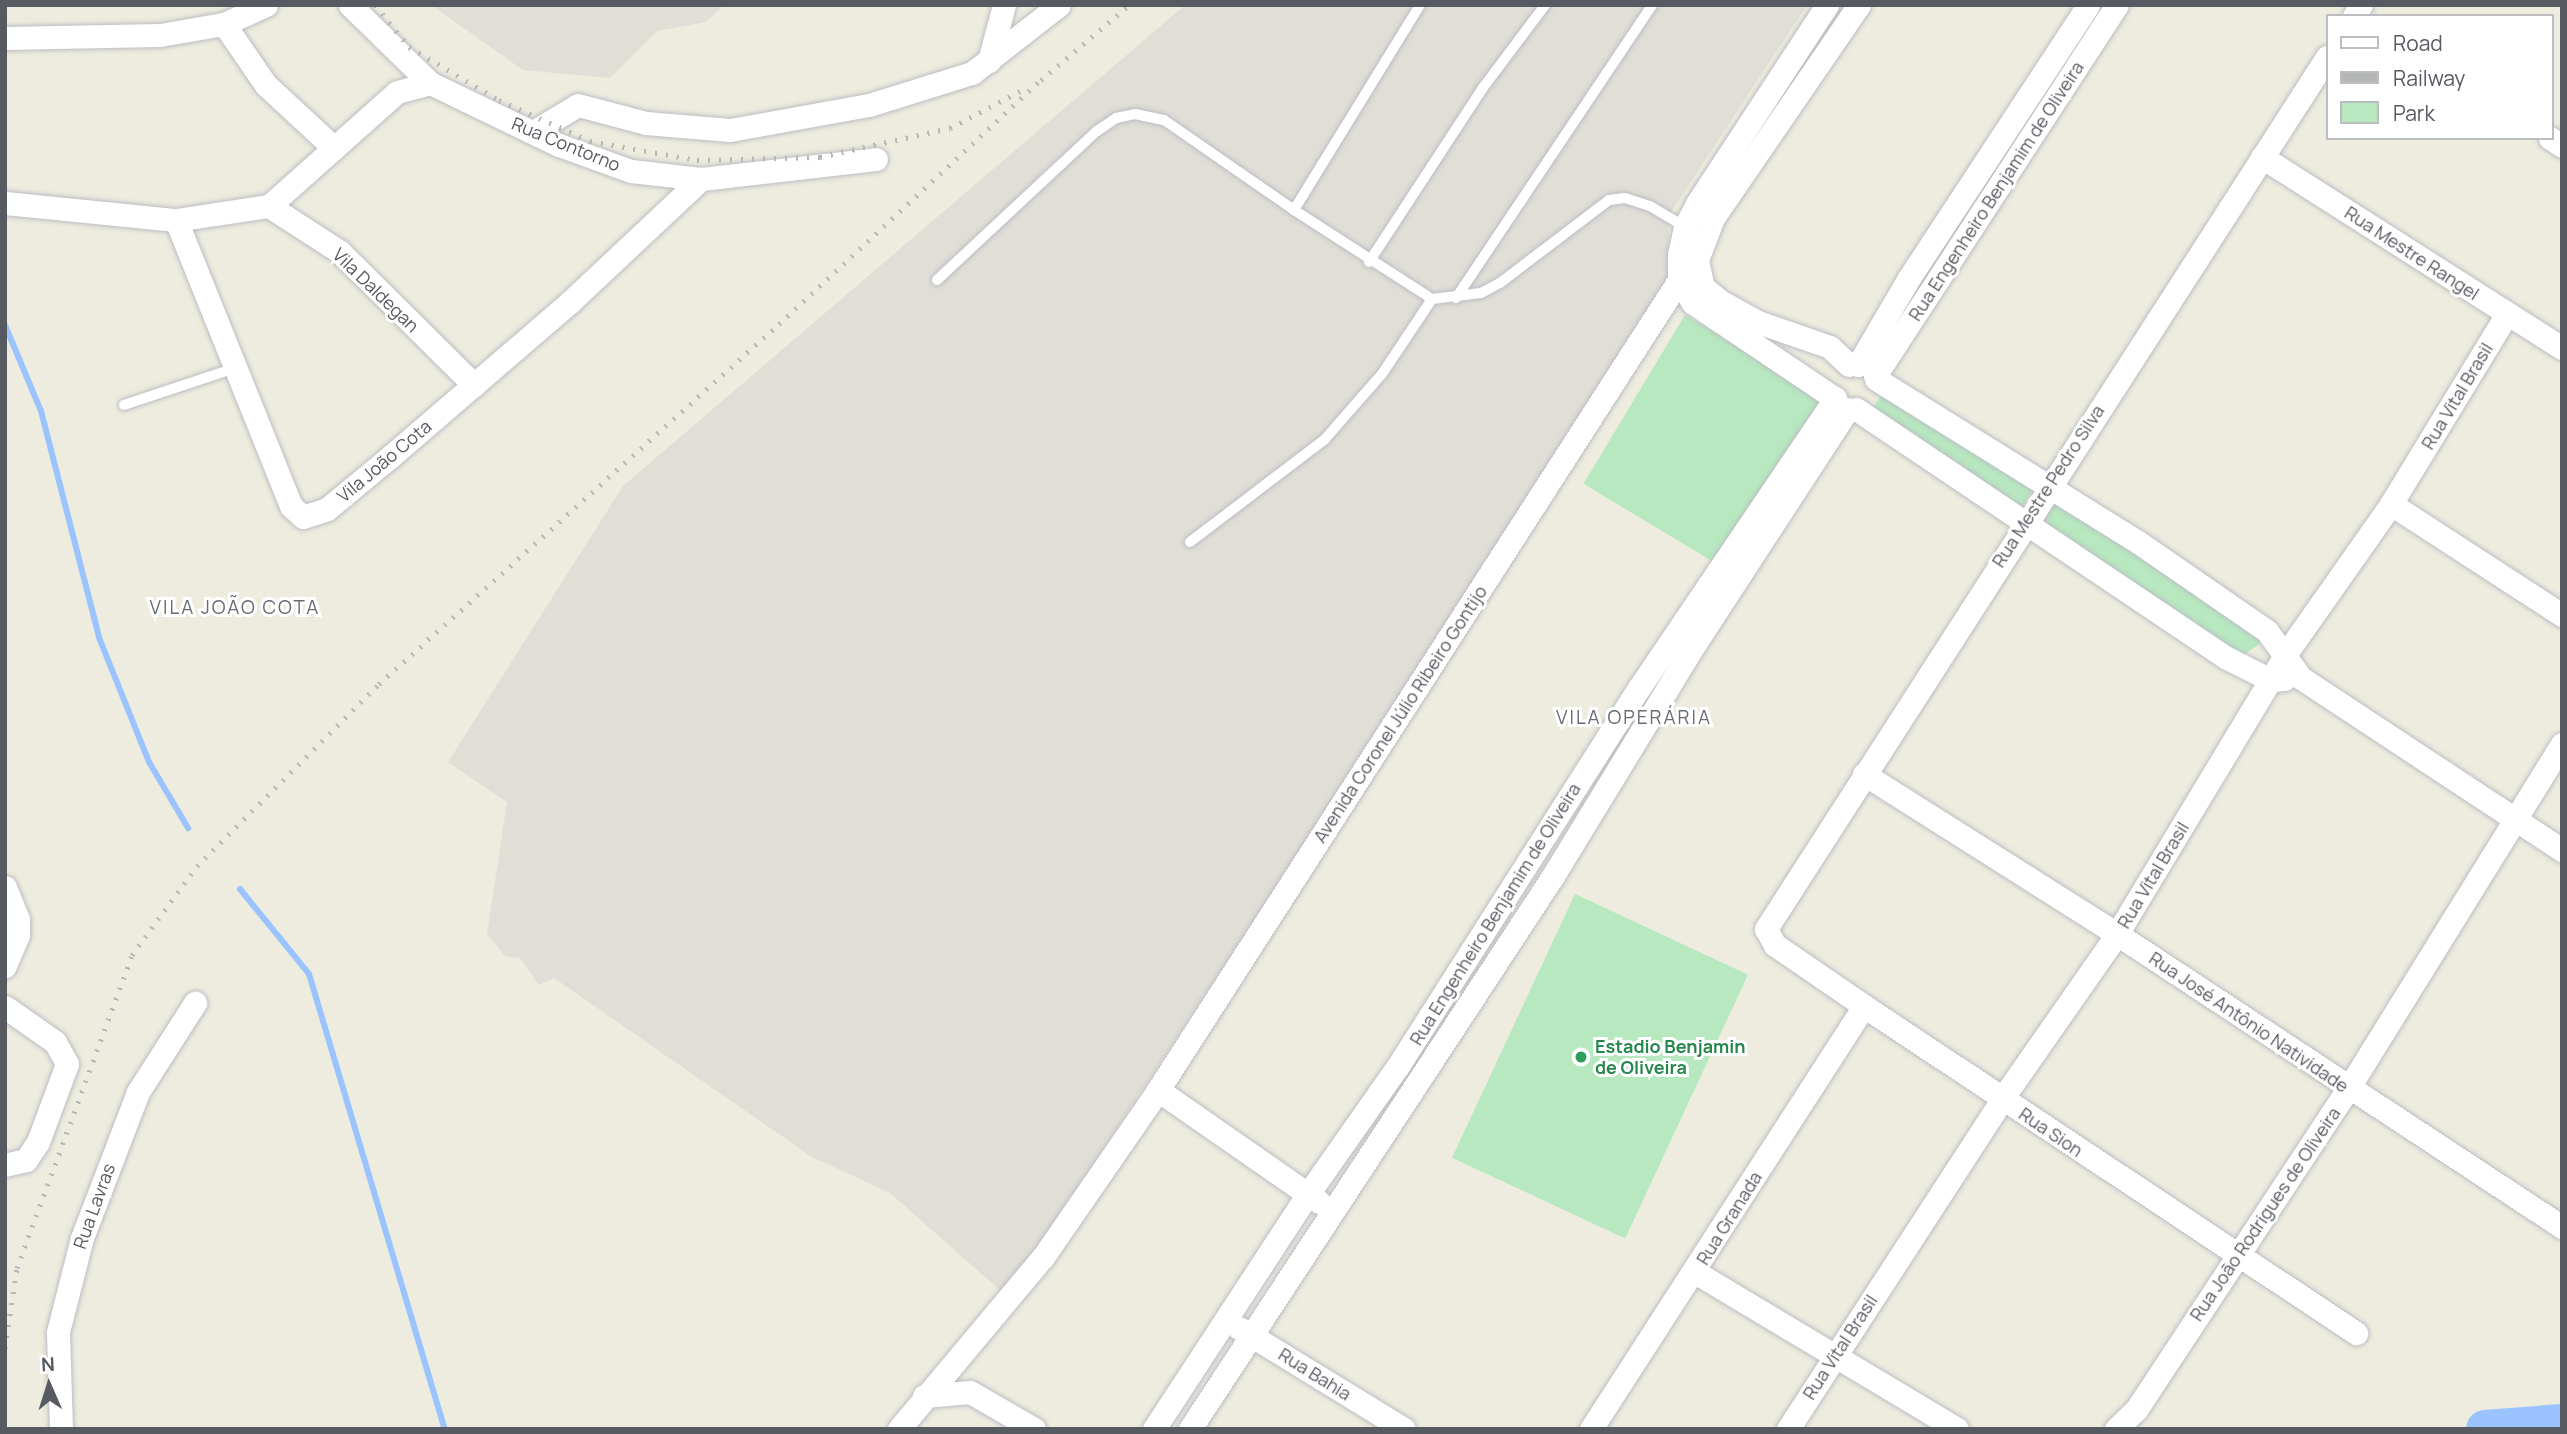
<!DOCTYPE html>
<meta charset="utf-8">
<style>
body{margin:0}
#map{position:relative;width:2567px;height:1434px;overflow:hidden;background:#edecde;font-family:Manrope,sans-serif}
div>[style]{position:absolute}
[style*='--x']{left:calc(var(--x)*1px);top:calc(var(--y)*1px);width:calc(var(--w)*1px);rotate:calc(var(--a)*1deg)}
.industrial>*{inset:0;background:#e0ded6}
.green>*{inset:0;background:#b7e8bf;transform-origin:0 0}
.stream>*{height:6px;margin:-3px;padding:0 3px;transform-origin:3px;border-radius:3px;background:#9bc3ff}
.river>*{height:38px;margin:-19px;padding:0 19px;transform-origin:19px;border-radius:19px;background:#9bc3ff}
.roads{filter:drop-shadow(0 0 2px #bbbdc4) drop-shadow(0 0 2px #bbbdc4)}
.service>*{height:10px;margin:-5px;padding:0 5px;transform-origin:5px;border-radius:5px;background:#fff}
.minor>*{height:23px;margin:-11.5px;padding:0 11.5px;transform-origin:11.5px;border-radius:11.5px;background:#fff}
.rail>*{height:5px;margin-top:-2.5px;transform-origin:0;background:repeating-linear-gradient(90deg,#b5b6b6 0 2px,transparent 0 11px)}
.dots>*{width:19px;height:19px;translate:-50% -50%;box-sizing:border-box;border:4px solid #fff;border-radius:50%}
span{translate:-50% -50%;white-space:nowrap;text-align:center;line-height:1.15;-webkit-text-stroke:6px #fff;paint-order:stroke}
.street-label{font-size:18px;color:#575a61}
.leisure-label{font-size:18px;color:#27864d;font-weight:700}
.left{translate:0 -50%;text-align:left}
.neighbourhood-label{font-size:19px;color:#686c73;letter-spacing:2px}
.frame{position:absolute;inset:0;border:7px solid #575a61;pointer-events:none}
.legend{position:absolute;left:2326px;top:14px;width:228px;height:126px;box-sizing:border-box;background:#fff;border:2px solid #bcbdc0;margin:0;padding:9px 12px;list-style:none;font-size:21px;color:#575a61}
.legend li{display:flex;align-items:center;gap:14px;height:35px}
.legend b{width:35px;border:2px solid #bcbdc0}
.north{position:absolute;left:14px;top:1350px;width:70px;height:70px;-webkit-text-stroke:5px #fff;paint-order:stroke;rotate:357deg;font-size:19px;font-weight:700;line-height:28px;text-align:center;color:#575a61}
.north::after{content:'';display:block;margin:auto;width:24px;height:32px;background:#575a61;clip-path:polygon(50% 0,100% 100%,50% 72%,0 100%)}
</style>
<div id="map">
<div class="industrial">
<div style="clip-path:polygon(431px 5px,724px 5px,706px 22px,657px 31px,610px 78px,523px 70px)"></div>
<div style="clip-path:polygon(1185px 5px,1807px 5px,1669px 215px,1668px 291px,1038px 1248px,1002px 1292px,890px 1193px,812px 1157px,554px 978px,539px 985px,520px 958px,505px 956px,487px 934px,507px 802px,448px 762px,623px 486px)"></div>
</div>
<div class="green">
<div style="left:1685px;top:315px;width:163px;height:197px;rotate:31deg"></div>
<div style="left:1886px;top:388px;width:179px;height:29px;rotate:33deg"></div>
<div style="clip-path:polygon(2054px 490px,2269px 637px,2241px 657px,2033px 519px)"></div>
<div style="left:1575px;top:894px;width:191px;height:291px;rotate:25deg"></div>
</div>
<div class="stream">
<div style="--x:5;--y:325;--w:93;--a:67.3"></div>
<div style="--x:41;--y:411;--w:236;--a:75.6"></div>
<div style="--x:100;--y:640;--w:131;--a:68.1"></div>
<div style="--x:149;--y:762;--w:77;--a:59.4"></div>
<div style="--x:240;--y:889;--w:109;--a:50.9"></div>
<div style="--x:309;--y:974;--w:475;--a:73.4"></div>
</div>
<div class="river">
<div style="--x:2485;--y:1429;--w:77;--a:-4.5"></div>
</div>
<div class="roads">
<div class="service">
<div style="--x:1420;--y:5;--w:241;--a:121.6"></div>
<div style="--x:1294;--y:210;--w:164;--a:32.8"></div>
<div style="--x:1432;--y:299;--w:49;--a:-7"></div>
<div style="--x:1481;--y:293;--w:21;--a:-28"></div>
<div style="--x:1500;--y:283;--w:137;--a:-37.3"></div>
<div style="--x:1609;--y:200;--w:16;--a:-7"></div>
<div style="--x:1625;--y:198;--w:26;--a:18"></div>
<div style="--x:1650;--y:206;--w:43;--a:30.7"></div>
<div style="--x:1369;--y:262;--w:207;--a:-56.8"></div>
<div style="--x:1482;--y:89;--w:105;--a:-53.1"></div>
<div style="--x:937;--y:280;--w:219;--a:-43"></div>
<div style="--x:1097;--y:131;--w:23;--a:-34"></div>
<div style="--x:1116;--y:118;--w:19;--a:-12"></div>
<div style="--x:1135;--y:114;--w:30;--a:12"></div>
<div style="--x:1164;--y:120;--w:158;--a:34.7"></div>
<div style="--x:1456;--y:298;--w:353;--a:-56.2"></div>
<div style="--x:124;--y:405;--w:117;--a:-18.4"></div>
<div style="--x:1190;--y:542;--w:170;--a:-37.3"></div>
<div style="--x:1325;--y:439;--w:86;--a:-48.8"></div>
<div style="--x:1382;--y:374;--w:90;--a:-56.3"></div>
</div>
<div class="minor">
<div style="--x:350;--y:5;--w:112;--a:44.3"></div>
<div style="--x:430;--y:83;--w:143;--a:25.7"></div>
<div style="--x:559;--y:145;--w:77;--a:19.9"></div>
<div style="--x:631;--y:171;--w:70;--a:6.5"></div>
<div style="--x:701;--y:179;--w:176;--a:-6.5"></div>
<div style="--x:1827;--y:5;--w:238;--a:123.2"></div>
<div style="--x:1697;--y:204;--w:26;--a:118"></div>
<div style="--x:1685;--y:227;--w:29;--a:102"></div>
<div style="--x:1679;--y:255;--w:25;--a:90"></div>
<div style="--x:1679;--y:280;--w:27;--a:59"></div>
<div style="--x:1693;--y:303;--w:169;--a:33.9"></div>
<div style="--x:2354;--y:16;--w:13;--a:-58"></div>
<div style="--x:224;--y:24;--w:74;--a:55.5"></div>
<div style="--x:266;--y:85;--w:93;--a:42.8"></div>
<div style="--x:5;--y:38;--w:155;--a:-1.1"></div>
<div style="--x:160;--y:35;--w:65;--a:-9.8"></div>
<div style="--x:224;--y:24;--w:46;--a:-24.3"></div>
<div style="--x:2327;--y:57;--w:1037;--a:122.76"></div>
<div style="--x:1766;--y:929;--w:18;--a:61"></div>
<div style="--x:1775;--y:945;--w:108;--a:34.4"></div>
<div style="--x:1864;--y:1006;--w:591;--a:33.61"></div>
<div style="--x:989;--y:61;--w:58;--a:-75"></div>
<div style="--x:533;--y:132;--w:52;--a:-31"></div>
<div style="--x:578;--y:105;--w:70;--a:14.8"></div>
<div style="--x:646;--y:123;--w:84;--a:4.8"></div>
<div style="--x:730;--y:130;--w:141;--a:-10.2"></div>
<div style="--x:869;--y:105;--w:108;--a:-17.3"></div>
<div style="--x:972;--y:73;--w:110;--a:-38"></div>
<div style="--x:2550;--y:138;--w:14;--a:34"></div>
<div style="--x:2262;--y:157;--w:356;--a:32.5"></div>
<div style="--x:5;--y:203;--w:172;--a:5.7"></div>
<div style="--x:176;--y:220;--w:94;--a:-8.6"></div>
<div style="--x:269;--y:206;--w:171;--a:-41.7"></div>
<div style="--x:397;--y:92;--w:34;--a:-15"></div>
<div style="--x:269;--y:206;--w:85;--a:32.9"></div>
<div style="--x:340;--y:252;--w:189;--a:44.8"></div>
<div style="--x:176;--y:220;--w:308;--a:68.1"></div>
<div style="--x:291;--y:506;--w:16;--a:43"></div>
<div style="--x:303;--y:517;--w:25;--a:-18"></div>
<div style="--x:327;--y:509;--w:83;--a:-39.6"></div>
<div style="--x:391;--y:456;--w:236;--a:-40.7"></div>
<div style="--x:570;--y:302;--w:180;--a:-43.2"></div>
<div style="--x:1849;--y:365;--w:26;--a:-137"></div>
<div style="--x:1830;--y:347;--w:76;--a:-160.9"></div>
<div style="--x:1758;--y:322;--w:43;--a:-151.1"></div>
<div style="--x:1720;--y:301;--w:22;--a:-141"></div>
<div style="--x:1703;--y:287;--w:28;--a:-103"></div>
<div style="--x:1697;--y:260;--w:45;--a:-69.1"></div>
<div style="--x:1713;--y:218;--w:258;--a:-55.6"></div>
<div style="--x:1858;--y:365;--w:101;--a:-59.6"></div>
<div style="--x:1909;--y:278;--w:326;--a:-56.7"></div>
<div style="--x:1875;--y:376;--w:443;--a:-56.9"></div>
<div style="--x:1876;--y:379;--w:309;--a:31.9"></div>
<div style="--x:2138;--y:542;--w:157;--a:34.6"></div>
<div style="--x:2267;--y:631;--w:58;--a:54.1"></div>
<div style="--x:2301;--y:678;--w:313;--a:33.4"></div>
<div style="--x:1856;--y:409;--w:447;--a:33.9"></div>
<div style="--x:2227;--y:658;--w:49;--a:26.6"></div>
<div style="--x:2271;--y:680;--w:13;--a:-4"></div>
<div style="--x:2391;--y:504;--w:204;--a:33"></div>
<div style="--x:1864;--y:774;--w:299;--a:32.3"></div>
<div style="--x:2117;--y:934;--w:533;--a:33.36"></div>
<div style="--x:5;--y:887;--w:35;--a:68"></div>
<div style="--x:18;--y:919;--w:16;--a:90"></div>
<div style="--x:18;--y:935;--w:34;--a:113"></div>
<div style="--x:5;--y:1007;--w:61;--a:35"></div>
<div style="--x:55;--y:1042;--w:25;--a:61"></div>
<div style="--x:67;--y:1064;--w:83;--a:110.4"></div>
<div style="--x:38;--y:1142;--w:22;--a:124"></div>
<div style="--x:26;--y:1160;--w:22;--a:167"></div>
<div style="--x:1158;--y:1090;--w:196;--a:34.8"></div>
<div style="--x:1695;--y:1272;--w:305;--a:30.9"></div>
<div style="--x:1239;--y:1328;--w:193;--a:31.5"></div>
<div style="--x:924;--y:1396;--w:46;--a:-5"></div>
<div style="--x:970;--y:1392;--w:74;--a:30"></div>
<div style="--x:61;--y:1429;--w:97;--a:-91.8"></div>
<div style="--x:58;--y:1332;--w:97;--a:-75.7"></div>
<div style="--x:82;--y:1238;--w:156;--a:-69"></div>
<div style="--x:138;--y:1092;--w:106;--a:-57.4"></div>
<div style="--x:899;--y:1429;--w:224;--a:-50.1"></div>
<div style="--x:1043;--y:1257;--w:203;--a:-55.4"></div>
<div style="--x:1158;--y:1090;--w:963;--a:-57.25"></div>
<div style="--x:1679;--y:280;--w:27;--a:-48"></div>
<div style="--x:1154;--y:1429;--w:281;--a:-56.8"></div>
<div style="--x:1308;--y:1194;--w:156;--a:-54.9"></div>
<div style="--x:1398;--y:1066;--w:448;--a:-57.5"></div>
<div style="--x:1639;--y:688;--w:350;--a:-55.9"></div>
<div style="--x:1190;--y:1429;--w:661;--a:-56.72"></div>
<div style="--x:1553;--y:876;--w:274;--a:-58.6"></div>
<div style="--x:1696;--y:642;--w:278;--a:-56.9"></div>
<div style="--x:1591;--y:1429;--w:503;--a:-57.16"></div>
<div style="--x:1788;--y:1429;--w:393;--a:-57"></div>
<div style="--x:2002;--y:1099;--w:201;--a:-55.1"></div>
<div style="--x:2117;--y:934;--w:326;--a:-58.9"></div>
<div style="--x:2285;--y:655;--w:184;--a:-54.9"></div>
<div style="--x:2391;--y:504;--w:223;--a:-58.6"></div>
<div style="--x:2116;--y:1429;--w:28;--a:-44"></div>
<div style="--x:2136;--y:1410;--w:385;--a:-56.6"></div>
<div style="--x:2348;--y:1089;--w:406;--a:-58.2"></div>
</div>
</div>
<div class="rail">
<div style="--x:375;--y:5;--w:54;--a:51"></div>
<div style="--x:409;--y:47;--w:104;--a:30.5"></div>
<div style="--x:499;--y:100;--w:100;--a:24.3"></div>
<div style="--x:590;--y:141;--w:109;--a:10.1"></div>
<div style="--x:697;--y:160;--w:123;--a:-1.4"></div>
<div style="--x:820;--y:157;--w:133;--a:-12.6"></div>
<div style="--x:950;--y:128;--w:81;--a:-27.8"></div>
<div style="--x:5;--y:1348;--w:81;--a:-81.5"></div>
<div style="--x:17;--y:1268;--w:333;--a:-69.8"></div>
<div style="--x:132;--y:955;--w:110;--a:-53.9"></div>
<div style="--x:197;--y:866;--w:257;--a:-45"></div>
<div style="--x:379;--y:684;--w:538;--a:-41.99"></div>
<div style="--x:779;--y:324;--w:358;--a:-43"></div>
<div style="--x:1041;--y:80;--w:116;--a:-40.4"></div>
</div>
<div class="dots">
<div style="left:1581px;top:1057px;background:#2e9e5b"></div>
</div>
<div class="street-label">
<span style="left:566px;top:144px;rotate:22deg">Rua Contorno</span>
<span style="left:1996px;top:191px;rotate:-57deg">Rua Engenheiro Benjamim de Oliveira</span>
<span style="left:2412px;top:253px;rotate:33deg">Rua Mestre Rangel</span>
<span style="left:376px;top:290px;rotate:44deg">Vila Daldegan</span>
<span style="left:2457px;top:396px;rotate:-59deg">Rua Vital Brasil</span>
<span style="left:384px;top:461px;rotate:-40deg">Vila João Cota</span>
<span style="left:2048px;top:486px;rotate:-57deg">Rua Mestre Pedro Silva</span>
<span style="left:1400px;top:714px;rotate:-57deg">Avenida Coronel Júlio Ribeiro Gontijo</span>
<span style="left:2153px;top:875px;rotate:-59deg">Rua Vital Brasil</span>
<span style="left:1495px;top:914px;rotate:-58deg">Rua Engenheiro Benjamim de Oliveira</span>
<span style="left:2249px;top:1022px;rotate:34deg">Rua José Antônio Natividade</span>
<span style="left:2051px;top:1132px;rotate:34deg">Rua Sion</span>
<span style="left:94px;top:1206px;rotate:-70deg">Rua Lavras</span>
<span style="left:2265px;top:1214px;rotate:-56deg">Rua João Rodrigues de Oliveira</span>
<span style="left:1729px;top:1218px;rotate:-58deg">Rua Granada</span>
<span style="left:1840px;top:1347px;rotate:-57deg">Rua Vital Brasil</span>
<span style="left:1315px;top:1374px;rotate:32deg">Rua Bahia</span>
</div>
<div class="leisure-label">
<span class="left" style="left:1595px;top:1057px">Estadio Benjamin<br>de Oliveira</span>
</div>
<div class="neighbourhood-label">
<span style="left:235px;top:608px">VILA JOÃO COTA</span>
<span style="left:1634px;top:718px">VILA OPERÁRIA</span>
</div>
<div class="frame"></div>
<ul class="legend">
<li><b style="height:9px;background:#fff"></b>Road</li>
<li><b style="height:9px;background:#b5b6b6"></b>Railway</li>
<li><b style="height:19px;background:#b7e8bf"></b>Park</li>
</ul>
<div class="north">N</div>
</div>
